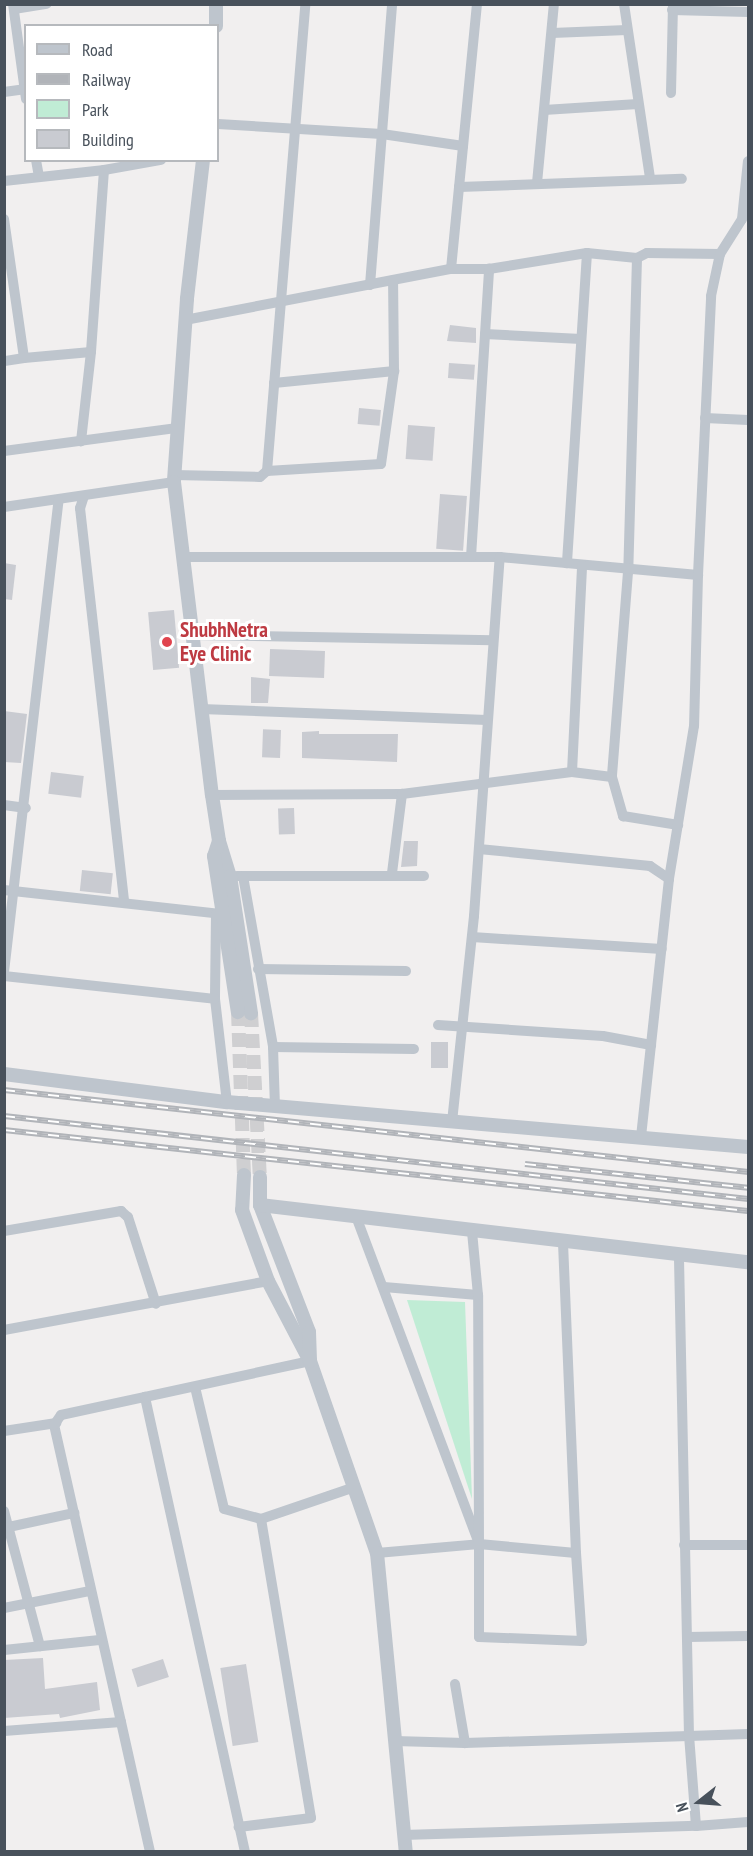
<!DOCTYPE html>
<style>
body{margin:0}
#map{position:relative;width:753px;height:1856px;overflow:hidden;background:#f1efef;font-family:"PT Sans Narrow",sans-serif}
div>[style]{position:absolute}
[style*='--x']{left:calc(var(--x)*1px);top:calc(var(--y)*1px);width:calc(var(--w)*1px);rotate:calc(var(--a)*1deg)}
.green>*{inset:0;background:#c0ecd5}
.building>*{inset:0;background:#c9cbd1;transform-origin:0 0}
.tertiary-tunnel>*{height:14px;margin-top:-7px;transform-origin:0;background:repeating-linear-gradient(90deg,#cfcfd1 0 14px,transparent 0 21px)}
.minor>*{height:10px;margin:-5px;padding:0 5px;transform-origin:5px;border-radius:5px;background:#bec5cd}
.tertiary>*{height:14px;margin:-7px;padding:0 7px;transform-origin:7px;border-radius:7px;background:#bec5cd}
.rail>*{height:6px;margin-top:-3px;transform-origin:0;background:repeating-linear-gradient(90deg,#fff 0 11px,#b1b4b9 0 22px);box-sizing:border-box;border-block:2px solid #b1b4b9}
.dots>*{width:16px;height:16px;translate:-50% -50%;box-sizing:border-box;border:3px solid #fff;border-radius:50%}
span{translate:-50% -50%;white-space:nowrap;text-align:center;line-height:1.15;-webkit-text-stroke:6px #fff;paint-order:stroke}
.health-label{font-size:21px;color:#be3a42;font-weight:700}
.left{translate:0 -50%;text-align:left}
.frame{position:absolute;inset:0;border:6px solid #48515b;pointer-events:none}
.legend{position:absolute;left:24px;top:24px;width:195px;height:138px;box-sizing:border-box;background:#fff;border:2px solid #b6b9bd;margin:0;padding:8px 10px;list-style:none;font-size:18px;color:#48515b}
.legend li{display:flex;align-items:center;gap:12px;height:30px}
.legend b{width:30px;border:2px solid #b6b9bd}
.north{position:absolute;left:669px;top:1772px;width:60px;height:60px;-webkit-text-stroke:4px #fff;paint-order:stroke;rotate:253deg;font-size:16px;font-weight:700;line-height:24px;text-align:center;color:#48515b}
.north::after{content:'';display:block;margin:auto;width:21px;height:27px;background:#48515b;clip-path:polygon(50% 0,100% 100%,50% 72%,0 100%)}
</style>
<div id="map">
<div class="green">
<div style="clip-path:polygon(407px 1300px,465px 1302px,472px 1499px)"></div>
</div>
<div class="building">
<div style="clip-path:polygon(450px 325px,476px 328px,476px 343px,447px 341px)"></div>
<div style="left:449px;top:363px;width:26px;height:15px;rotate:4deg"></div>
<div style="left:359px;top:408px;width:22px;height:16px;rotate:5deg"></div>
<div style="left:408px;top:425px;width:27px;height:34px;rotate:4deg"></div>
<div style="left:440px;top:494px;width:27px;height:55px;rotate:4deg"></div>
<div style="clip-path:polygon(4px 563px,16px 565px,12px 600px,4px 599px)"></div>
<div style="left:174px;top:610px;width:58px;height:26px;rotate:85deg"></div>
<div style="left:325px;top:651px;width:27px;height:55px;rotate:92deg"></div>
<div style="clip-path:polygon(251px 677px,270px 679px,268px 703px,251px 703px)"></div>
<div style="clip-path:polygon(4px 711px,27px 714px,21px 763px,4px 762px)"></div>
<div style="left:281px;top:730px;width:28px;height:18px;rotate:92deg"></div>
<div style="clip-path:polygon(319px 731px,319px 734px,398px 734px,397px 762px,302px 758px,302px 732px)"></div>
<div style="left:51px;top:772px;width:33px;height:22px;rotate:7deg"></div>
<div style="left:294px;top:808px;width:26px;height:16px;rotate:88deg"></div>
<div style="clip-path:polygon(404px 841px,418px 841px,417px 866px,401px 867px)"></div>
<div style="left:82px;top:870px;width:31px;height:21px;rotate:6deg"></div>
<div style="left:448px;top:1042px;width:26px;height:17px;rotate:90deg"></div>
<div style="clip-path:polygon(43px 1658px,45px 1689px,97px 1682px,100px 1710px,60px 1718px,59px 1714px,4px 1718px,4px 1660px)"></div>
<div style="left:163px;top:1659px;width:19px;height:33px;rotate:72deg"></div>
<div style="left:246px;top:1664px;width:79px;height:26px;rotate:81deg"></div>
</div>
<div class="tertiary-tunnel">
<div style="--x:238;--y:1012;--w:163;--a:87.9"></div>
<div style="--x:251;--y:1013;--w:164;--a:86.9"></div>
</div>
<div class="minor">
<div style="--x:13;--y:4;--w:96;--a:82.2"></div>
<div style="--x:624;--y:4;--w:177;--a:81.5"></div>
<div style="--x:14;--y:9;--w:33;--a:-9"></div>
<div style="--x:672;--y:10;--w:76;--a:1.5"></div>
<div style="--x:552;--y:33;--w:75;--a:-2.3"></div>
<div style="--x:4;--y:92;--w:22;--a:-8"></div>
<div style="--x:671;--y:93;--w:89;--a:-88.7"></div>
<div style="--x:544;--y:110;--w:94;--a:-3.7"></div>
<div style="--x:218;--y:124;--w:164;--a:3.5"></div>
<div style="--x:382;--y:134;--w:82;--a:8.4"></div>
<div style="--x:36;--y:160;--w:17;--a:80"></div>
<div style="--x:104;--y:170;--w:58;--a:-10"></div>
<div style="--x:4;--y:181;--w:101;--a:-6.3"></div>
<div style="--x:104;--y:170;--w:182;--a:94.1"></div>
<div style="--x:537;--y:183;--w:180;--a:-84.6"></div>
<div style="--x:459;--y:187;--w:223;--a:-2.1"></div>
<div style="--x:4;--y:219;--w:140;--a:81.8"></div>
<div style="--x:24;--y:358;--w:20;--a:171"></div>
<div style="--x:587;--y:253;--w:50;--a:5.7"></div>
<div style="--x:637;--y:258;--w:11;--a:-27"></div>
<div style="--x:647;--y:253;--w:73;--a:0.8"></div>
<div style="--x:637;--y:258;--w:314;--a:91.6"></div>
<div style="--x:628;--y:572;--w:206;--a:94.5"></div>
<div style="--x:612;--y:777;--w:41;--a:74.2"></div>
<div style="--x:623;--y:816;--w:56;--a:9.3"></div>
<div style="--x:451;--y:269;--w:266;--a:-84.4"></div>
<div style="--x:370;--y:285;--w:282;--a:-85.5"></div>
<div style="--x:185;--y:320;--w:271;--a:-10.9"></div>
<div style="--x:451;--y:269;--w:38;--a:0"></div>
<div style="--x:485;--y:334;--w:96;--a:3"></div>
<div style="--x:24;--y:358;--w:67;--a:-5.1"></div>
<div style="--x:91;--y:352;--w:90;--a:96.4"></div>
<div style="--x:274;--y:383;--w:121;--a:-5.7"></div>
<div style="--x:705;--y:418;--w:43;--a:2.7"></div>
<div style="--x:4;--y:451;--w:175;--a:-7.6"></div>
<div style="--x:267;--y:471;--w:114;--a:-3.5"></div>
<div style="--x:381;--y:464;--w:94;--a:-82"></div>
<div style="--x:394;--y:371;--w:91;--a:-90.6"></div>
<div style="--x:174;--y:475;--w:86;--a:1.3"></div>
<div style="--x:260;--y:477;--w:9;--a:-41"></div>
<div style="--x:267;--y:471;--w:469;--a:-85.3"></div>
<div style="--x:84;--y:496;--w:13;--a:108"></div>
<div style="--x:80;--y:508;--w:396;--a:83.6"></div>
<div style="--x:4;--y:507;--w:172;--a:-8.4"></div>
<div style="--x:183;--y:557;--w:317;--a:0"></div>
<div style="--x:500;--y:557;--w:199;--a:5.2"></div>
<div style="--x:698;--y:575;--w:151;--a:91.5"></div>
<div style="--x:694;--y:726;--w:155;--a:99.3"></div>
<div style="--x:669;--y:879;--w:260;--a:96.2"></div>
<div style="--x:471;--y:557;--w:289;--a:-86.4"></div>
<div style="--x:489;--y:269;--w:99;--a:-9.3"></div>
<div style="--x:587;--y:253;--w:311;--a:93.7"></div>
<div style="--x:698;--y:575;--w:279;--a:-87.3"></div>
<div style="--x:711;--y:296;--w:43;--a:-77.9"></div>
<div style="--x:720;--y:254;--w:41;--a:-57.8"></div>
<div style="--x:742;--y:219;--w:58;--a:-84.1"></div>
<div style="--x:192;--y:635;--w:301;--a:1"></div>
<div style="--x:201;--y:709;--w:286;--a:2.2"></div>
<div style="--x:572;--y:772;--w:207;--a:-87.2"></div>
<div style="--x:212;--y:795;--w:190;--a:-0.3"></div>
<div style="--x:4;--y:805;--w:22;--a:8"></div>
<div style="--x:479;--y:849;--w:172;--a:5.7"></div>
<div style="--x:650;--y:866;--w:23;--a:34"></div>
<div style="--x:392;--y:873;--w:80;--a:-82.8"></div>
<div style="--x:402;--y:794;--w:171;--a:-7.4"></div>
<div style="--x:572;--y:772;--w:40;--a:7.1"></div>
<div style="--x:237;--y:876;--w:187;--a:0"></div>
<div style="--x:243;--y:876;--w:174;--a:80"></div>
<div style="--x:273;--y:1047;--w:60;--a:88.1"></div>
<div style="--x:4;--y:890;--w:220;--a:6.3"></div>
<div style="--x:216;--y:914;--w:85;--a:90.7"></div>
<div style="--x:215;--y:999;--w:104;--a:83.4"></div>
<div style="--x:472;--y:937;--w:190;--a:3.6"></div>
<div style="--x:258;--y:969;--w:148;--a:0.8"></div>
<div style="--x:4;--y:972;--w:475;--a:-83.4"></div>
<div style="--x:4;--y:976;--w:212;--a:6.2"></div>
<div style="--x:438;--y:1025;--w:165;--a:3.8"></div>
<div style="--x:603;--y:1036;--w:49;--a:10.6"></div>
<div style="--x:273;--y:1047;--w:141;--a:0.8"></div>
<div style="--x:452;--y:1122;--w:207;--a:-83.9"></div>
<div style="--x:474;--y:916;--w:360;--a:-85.9"></div>
<div style="--x:357;--y:1219;--w:347;--a:69.4"></div>
<div style="--x:479;--y:1544;--w:93;--a:90"></div>
<div style="--x:479;--y:1637;--w:103;--a:2.2"></div>
<div style="--x:582;--y:1641;--w:88;--a:-93.9"></div>
<div style="--x:4;--y:1231;--w:119;--a:-9.7"></div>
<div style="--x:121;--y:1211;--w:9;--a:41"></div>
<div style="--x:128;--y:1217;--w:91;--a:72.2"></div>
<div style="--x:384;--y:1287;--w:94;--a:4.9"></div>
<div style="--x:4;--y:1330;--w:269;--a:-10.5"></div>
<div style="--x:195;--y:1387;--w:125;--a:76.6"></div>
<div style="--x:224;--y:1509;--w:38;--a:15"></div>
<div style="--x:261;--y:1519;--w:303;--a:80.5"></div>
<div style="--x:311;--y:1818;--w:73;--a:172.9"></div>
<div style="--x:4;--y:1431;--w:53;--a:-8.7"></div>
<div style="--x:4;--y:1511;--w:140;--a:75.1"></div>
<div style="--x:261;--y:1519;--w:99;--a:-18.8"></div>
<div style="--x:4;--y:1528;--w:72;--a:-12.1"></div>
<div style="--x:479;--y:1544;--w:97;--a:5.3"></div>
<div style="--x:576;--y:1553;--w:314;--a:-92.4"></div>
<div style="--x:684;--y:1545;--w:64;--a:0"></div>
<div style="--x:377;--y:1553;--w:102;--a:-5"></div>
<div style="--x:479;--y:1544;--w:249;--a:-90.2"></div>
<div style="--x:478;--y:1295;--w:63;--a:-95.4"></div>
<div style="--x:4;--y:1608;--w:88;--a:-11.2"></div>
<div style="--x:687;--y:1637;--w:61;--a:-0.9"></div>
<div style="--x:4;--y:1650;--w:96;--a:-6"></div>
<div style="--x:455;--y:1684;--w:60;--a:80.4"></div>
<div style="--x:465;--y:1743;--w:224;--a:-1.8"></div>
<div style="--x:689;--y:1736;--w:483;--a:-91.2"></div>
<div style="--x:121;--y:1722;--w:304;--a:-102.7"></div>
<div style="--x:54;--y:1425;--w:12;--a:-55"></div>
<div style="--x:61;--y:1415;--w:86;--a:-12.1"></div>
<div style="--x:4;--y:1731;--w:117;--a:-4.4"></div>
<div style="--x:121;--y:1722;--w:133;--a:77.4"></div>
<div style="--x:395;--y:1741;--w:70;--a:1.6"></div>
<div style="--x:696;--y:1826;--w:52;--a:-4.4"></div>
<div style="--x:403;--y:1835;--w:293;--a:-1.8"></div>
<div style="--x:696;--y:1826;--w:90;--a:-94.4"></div>
<div style="--x:689;--y:1736;--w:59;--a:-1.9"></div>
<div style="--x:245;--y:1852;--w:466;--a:-102.4"></div>
<div style="--x:145;--y:1397;--w:169;--a:-12.3"></div>
</div>
<div class="tertiary">
<div style="--x:216;--y:26;--w:22;--a:-90"></div>
<div style="--x:203;--y:160;--w:140;--a:96.6"></div>
<div style="--x:187;--y:299;--w:183;--a:94.1"></div>
<div style="--x:174;--y:482;--w:315;--a:83.1"></div>
<div style="--x:212;--y:795;--w:47;--a:81.3"></div>
<div style="--x:219;--y:841;--w:37;--a:73"></div>
<div style="--x:230;--y:876;--w:139;--a:81.3"></div>
<div style="--x:219;--y:841;--w:16;--a:108"></div>
<div style="--x:214;--y:856;--w:158;--a:81.3"></div>
<div style="--x:4;--y:1074;--w:225;--a:7.2"></div>
<div style="--x:227;--y:1102;--w:523;--a:4.94"></div>
<div style="--x:244;--y:1175;--w:35;--a:93"></div>
<div style="--x:242;--y:1210;--w:76;--a:69.9"></div>
<div style="--x:268;--y:1281;--w:90;--a:62.3"></div>
<div style="--x:310;--y:1361;--w:203;--a:70.8"></div>
<div style="--x:377;--y:1553;--w:300;--a:84.5"></div>
<div style="--x:260;--y:1177;--w:28;--a:90"></div>
<div style="--x:260;--y:1205;--w:136;--a:68.9"></div>
<div style="--x:309;--y:1332;--w:29;--a:88"></div>
<div style="--x:260;--y:1205;--w:491;--a:6.7"></div>
</div>
<div class="rail">
<div style="--x:4;--y:1090;--w:749;--a:6.29"></div>
<div style="--x:4;--y:1116;--w:749;--a:6.37"></div>
<div style="--x:4;--y:1130;--w:748;--a:6.21"></div>
<div style="--x:525;--y:1164;--w:224;--a:6.1"></div>
</div>
<div class="dots">
<div style="left:167px;top:642px;background:#e0444e"></div>
</div>
<div class="health-label">
<span class="left" style="left:180px;top:642px">ShubhNetra<br>Eye Clinic</span>
</div>
<div class="frame"></div>
<ul class="legend">
<li><b style="height:8px;background:#bec5cd"></b>Road</li>
<li><b style="height:8px;background:#b1b4b9"></b>Railway</li>
<li><b style="height:16px;background:#c0ecd5"></b>Park</li>
<li><b style="height:16px;background:#c9cbd1"></b>Building</li>
</ul>
<div class="north">N</div>
</div>
